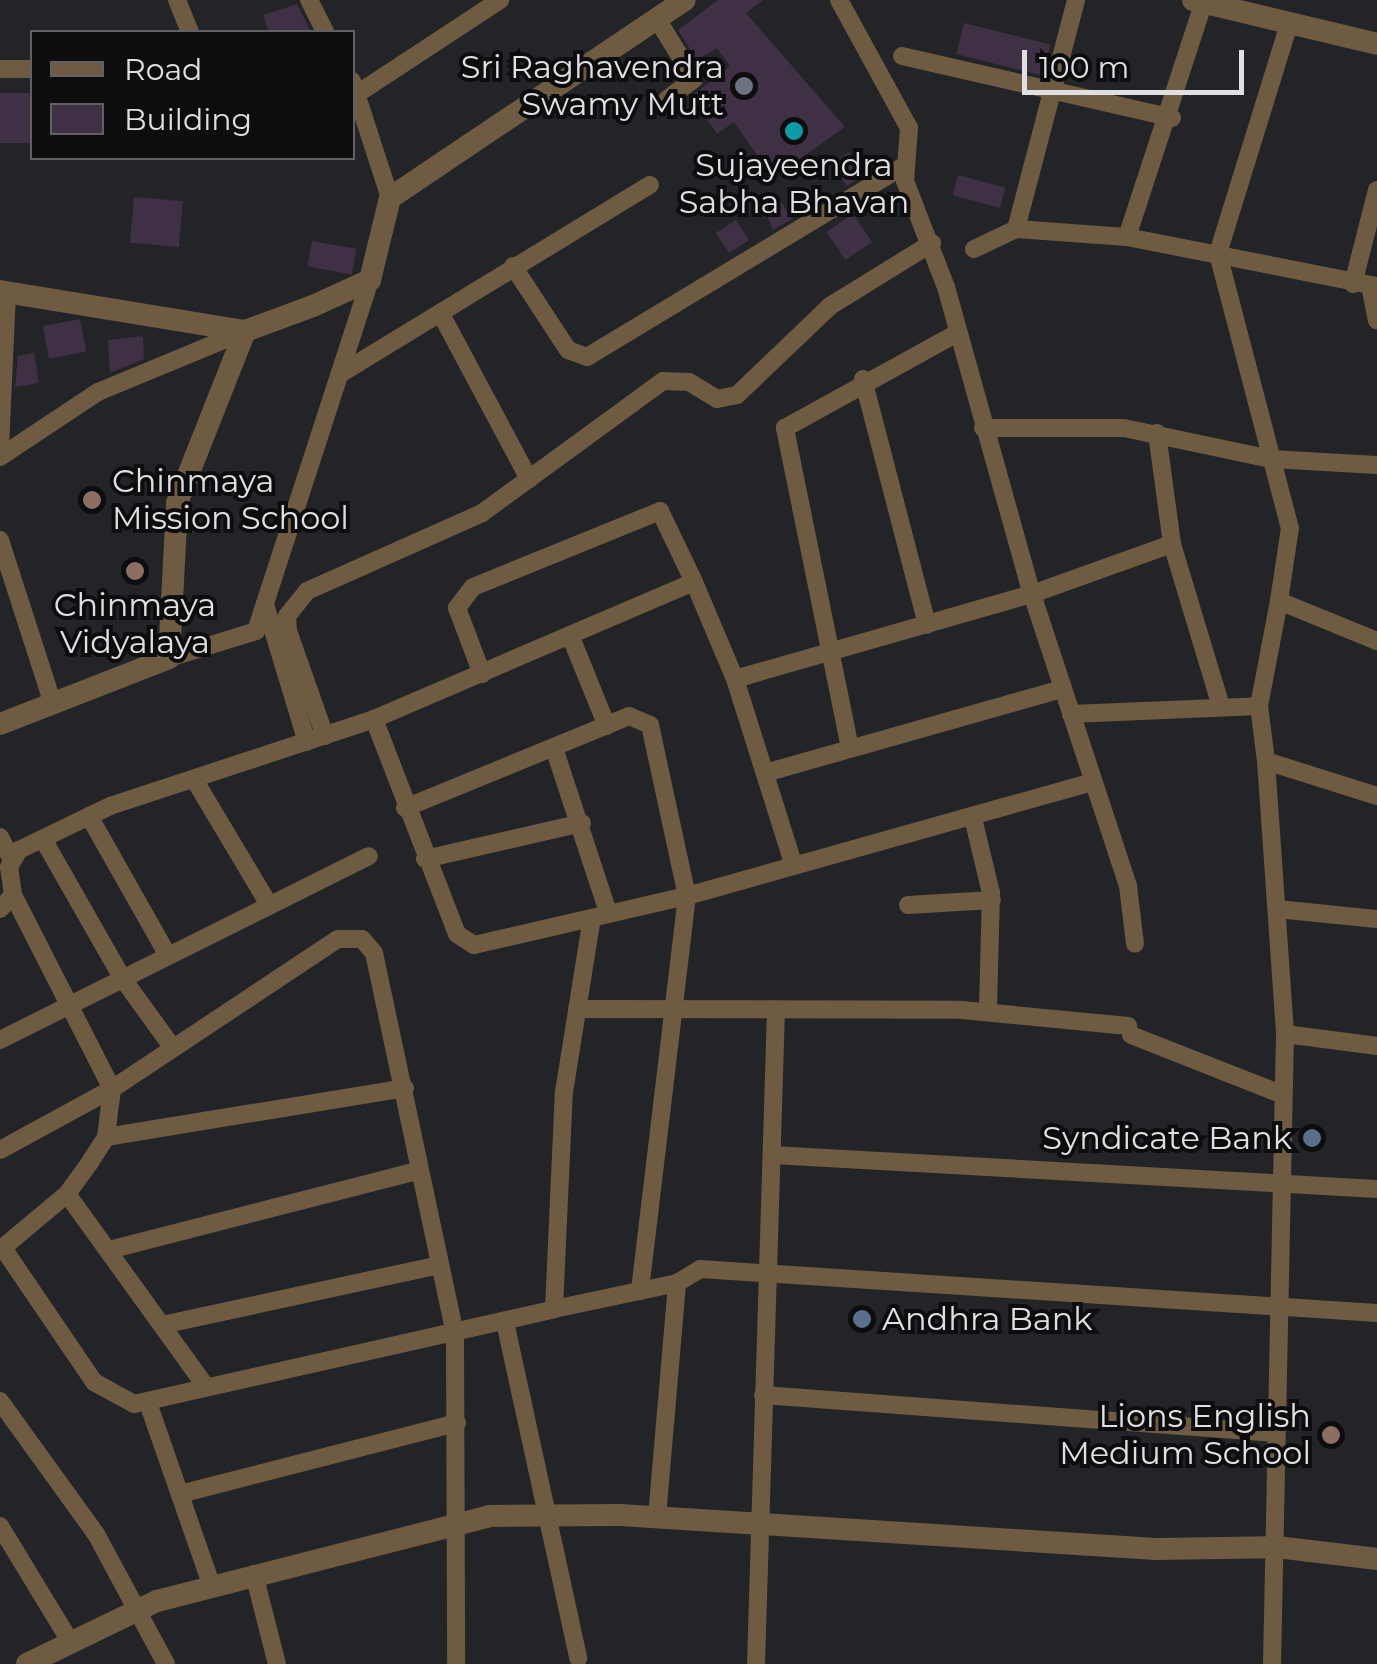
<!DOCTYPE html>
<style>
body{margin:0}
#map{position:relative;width:1377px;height:1664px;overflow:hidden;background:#232427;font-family:Montserrat,sans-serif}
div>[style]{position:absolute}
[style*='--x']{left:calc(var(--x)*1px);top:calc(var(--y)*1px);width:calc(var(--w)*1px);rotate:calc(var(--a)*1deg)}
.building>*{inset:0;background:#3f3045;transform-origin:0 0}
.minor>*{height:18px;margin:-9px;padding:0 9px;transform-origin:9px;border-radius:9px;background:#6e5b42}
.tertiary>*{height:22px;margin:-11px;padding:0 11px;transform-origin:11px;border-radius:11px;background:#6e5b42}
.dots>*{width:28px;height:28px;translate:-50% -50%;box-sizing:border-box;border:5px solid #0d0d0f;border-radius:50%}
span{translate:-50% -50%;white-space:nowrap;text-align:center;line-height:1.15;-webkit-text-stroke:8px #0d0d0f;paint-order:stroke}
.poi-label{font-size:32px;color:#e0e0e3}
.right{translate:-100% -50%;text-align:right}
.left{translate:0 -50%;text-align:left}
.legend{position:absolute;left:30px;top:30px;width:325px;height:130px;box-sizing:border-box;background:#0d0d0f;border:2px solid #616164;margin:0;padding:12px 18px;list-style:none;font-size:30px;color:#e0e0e3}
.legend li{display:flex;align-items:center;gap:20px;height:50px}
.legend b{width:50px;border:2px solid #616164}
.scale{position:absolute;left:1022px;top:50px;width:222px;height:45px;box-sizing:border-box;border:5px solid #e0e0e3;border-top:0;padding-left:12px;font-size:30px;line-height:35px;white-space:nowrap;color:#e0e0e3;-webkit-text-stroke:8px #0d0d0f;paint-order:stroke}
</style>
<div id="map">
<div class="building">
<div style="clip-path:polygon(718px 0,763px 0,746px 13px,845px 127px,773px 178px,734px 122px,717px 134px,692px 96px,730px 66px,717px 48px,697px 60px,678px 30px)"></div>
<div style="clip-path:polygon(297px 4px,311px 32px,269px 32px,263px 15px)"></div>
<div style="left:964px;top:23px;width:89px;height:32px;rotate:14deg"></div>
<div style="left:0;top:93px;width:32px;height:50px"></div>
<div style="left:849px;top:152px;width:27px;height:21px;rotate:56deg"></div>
<div style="left:958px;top:175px;width:49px;height:21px;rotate:15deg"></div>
<div style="clip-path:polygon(777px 196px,792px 219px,773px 230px,763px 205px)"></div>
<div style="left:134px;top:197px;width:49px;height:46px;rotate:5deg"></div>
<div style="left:853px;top:214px;width:34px;height:32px;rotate:56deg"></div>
<div style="left:736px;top:220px;width:24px;height:24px;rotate:57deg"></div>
<div style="left:312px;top:241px;width:45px;height:26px;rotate:10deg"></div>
<div style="left:80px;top:319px;width:33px;height:38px;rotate:79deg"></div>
<div style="clip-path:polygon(143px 336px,144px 359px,110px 373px,108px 340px)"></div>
<div style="clip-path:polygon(34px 353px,39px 383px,15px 387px,18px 356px)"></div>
</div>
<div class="minor">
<div style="--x:177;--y:0;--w:35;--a:68"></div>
<div style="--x:309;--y:0;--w:36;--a:63"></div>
<div style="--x:839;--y:0;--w:146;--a:61.3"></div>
<div style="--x:909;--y:128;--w:53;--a:94.3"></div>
<div style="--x:905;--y:181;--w:114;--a:68.9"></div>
<div style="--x:946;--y:287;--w:319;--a:74.4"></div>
<div style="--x:1032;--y:594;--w:307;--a:71.8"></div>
<div style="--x:1128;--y:886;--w:58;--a:83.1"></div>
<div style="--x:657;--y:19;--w:70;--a:58.3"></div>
<div style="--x:694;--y:79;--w:34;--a:143"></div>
<div style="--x:1289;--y:24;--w:241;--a:107.2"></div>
<div style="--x:1218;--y:254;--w:283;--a:75.3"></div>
<div style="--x:1290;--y:528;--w:74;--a:98.6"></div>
<div style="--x:1279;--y:601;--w:106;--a:22.2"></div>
<div style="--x:902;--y:56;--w:277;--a:12.9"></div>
<div style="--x:0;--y:69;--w:32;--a:0"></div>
<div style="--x:352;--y:81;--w:123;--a:72"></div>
<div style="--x:360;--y:92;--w:168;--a:-33.3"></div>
<div style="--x:1016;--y:229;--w:237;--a:-75.3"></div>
<div style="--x:1127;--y:237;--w:245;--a:-71.9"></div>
<div style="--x:974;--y:249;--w:47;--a:-25.5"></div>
<div style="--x:1016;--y:229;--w:111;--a:4.1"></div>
<div style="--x:1127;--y:237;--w:255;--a:11.1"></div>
<div style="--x:513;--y:266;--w:100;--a:56.8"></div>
<div style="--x:568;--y:350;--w:20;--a:20"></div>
<div style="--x:587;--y:357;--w:370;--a:-31.1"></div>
<div style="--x:1353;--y:284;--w:97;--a:-75.7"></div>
<div style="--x:1370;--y:285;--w:36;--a:79"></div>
<div style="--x:442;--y:316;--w:185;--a:61.9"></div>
<div style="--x:340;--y:374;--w:363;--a:-31.4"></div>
<div style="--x:863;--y:379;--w:254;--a:75.4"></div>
<div style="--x:983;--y:428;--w:141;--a:0"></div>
<div style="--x:1124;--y:428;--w:150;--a:11.9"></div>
<div style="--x:1271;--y:459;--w:106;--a:3.2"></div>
<div style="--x:1157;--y:433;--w:112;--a:82.3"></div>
<div style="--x:1172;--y:544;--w:169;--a:73.2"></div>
<div style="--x:0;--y:447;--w:156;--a:-87.4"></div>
<div style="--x:0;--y:457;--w:118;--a:-33.6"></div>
<div style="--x:98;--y:392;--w:159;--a:-22.5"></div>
<div style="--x:0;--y:540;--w:172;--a:72.1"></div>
<div style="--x:1279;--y:601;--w:107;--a:100.8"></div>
<div style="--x:1259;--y:706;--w:55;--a:82.7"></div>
<div style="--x:1266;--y:761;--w:116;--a:17.5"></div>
<div style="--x:265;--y:604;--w:144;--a:73.1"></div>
<div style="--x:570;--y:635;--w:98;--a:67.9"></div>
<div style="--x:169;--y:658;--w:91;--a:-17.2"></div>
<div style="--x:256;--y:631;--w:369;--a:-72"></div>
<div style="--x:482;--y:674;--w:71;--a:-110.7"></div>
<div style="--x:457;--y:608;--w:26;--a:-53"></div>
<div style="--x:473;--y:587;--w:202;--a:-22.1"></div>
<div style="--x:660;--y:511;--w:79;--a:64.4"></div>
<div style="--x:735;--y:679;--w:196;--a:72.5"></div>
<div style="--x:1071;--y:714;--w:188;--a:-2.4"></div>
<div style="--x:374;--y:719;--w:230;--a:68.9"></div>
<div style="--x:457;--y:934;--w:20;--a:33"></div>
<div style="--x:474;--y:945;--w:219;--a:-13"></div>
<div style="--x:687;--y:896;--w:421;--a:-15.7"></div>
<div style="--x:325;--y:736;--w:111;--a:-109.4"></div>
<div style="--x:288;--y:631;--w:15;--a:-94"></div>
<div style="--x:287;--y:616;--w:32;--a:-51"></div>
<div style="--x:307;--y:591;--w:192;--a:-24"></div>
<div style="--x:482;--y:513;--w:224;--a:-36.1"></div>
<div style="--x:663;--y:381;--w:26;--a:2"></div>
<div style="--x:689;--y:382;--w:33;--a:31"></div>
<div style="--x:717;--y:399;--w:20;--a:-11"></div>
<div style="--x:737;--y:395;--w:129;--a:-43.7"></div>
<div style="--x:830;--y:306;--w:120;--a:-31.7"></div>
<div style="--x:850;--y:748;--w:327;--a:-101.5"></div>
<div style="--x:785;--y:428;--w:196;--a:-28.9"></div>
<div style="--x:555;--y:751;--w:169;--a:71.8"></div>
<div style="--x:1266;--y:761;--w:274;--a:86"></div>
<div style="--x:1285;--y:1034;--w:630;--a:91.18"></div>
<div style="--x:765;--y:773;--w:309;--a:-15.8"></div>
<div style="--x:194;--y:779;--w:147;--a:59.2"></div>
<div style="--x:405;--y:808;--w:242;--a:-22.3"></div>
<div style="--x:629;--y:716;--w:23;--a:23"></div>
<div style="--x:650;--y:725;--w:175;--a:77.8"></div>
<div style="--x:687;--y:896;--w:398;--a:96.8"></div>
<div style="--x:89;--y:816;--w:159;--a:60.5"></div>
<div style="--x:973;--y:818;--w:77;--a:76.5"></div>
<div style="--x:991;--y:893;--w:118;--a:91.5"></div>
<div style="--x:0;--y:837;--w:25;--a:63"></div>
<div style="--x:43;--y:839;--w:161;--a:60.3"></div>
<div style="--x:123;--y:979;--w:85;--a:54.1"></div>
<div style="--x:425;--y:859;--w:161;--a:-12.9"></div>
<div style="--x:908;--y:905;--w:84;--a:-3.4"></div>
<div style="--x:0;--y:909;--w:19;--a:-47"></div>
<div style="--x:13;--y:895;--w:28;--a:-98"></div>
<div style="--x:9;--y:867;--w:20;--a:-60"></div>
<div style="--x:19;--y:850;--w:101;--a:-25.8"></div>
<div style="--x:110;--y:806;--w:278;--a:-18.2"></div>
<div style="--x:374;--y:719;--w:348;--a:-23.2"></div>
<div style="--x:694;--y:582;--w:105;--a:67.1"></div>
<div style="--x:735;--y:679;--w:309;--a:-16"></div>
<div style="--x:1032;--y:594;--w:149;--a:-19.7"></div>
<div style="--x:1277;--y:909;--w:100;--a:5.7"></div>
<div style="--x:577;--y:1009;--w:385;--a:0.1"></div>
<div style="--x:962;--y:1010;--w:167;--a:5.5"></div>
<div style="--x:1285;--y:1034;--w:93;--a:7.4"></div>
<div style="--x:1131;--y:1035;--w:163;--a:21.5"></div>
<div style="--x:0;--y:1040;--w:412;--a:-26.5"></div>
<div style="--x:106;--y:1137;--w:303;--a:-9.3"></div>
<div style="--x:0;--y:1150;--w:128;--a:-28.6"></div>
<div style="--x:112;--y:1089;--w:271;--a:-33.6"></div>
<div style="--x:338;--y:939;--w:24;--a:0"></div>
<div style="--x:362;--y:939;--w:18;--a:49"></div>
<div style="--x:374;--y:953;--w:390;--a:78"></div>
<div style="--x:455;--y:1334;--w:330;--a:89.8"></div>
<div style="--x:773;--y:1155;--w:605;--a:3.22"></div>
<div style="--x:67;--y:1194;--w:238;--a:54.2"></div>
<div style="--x:3;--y:1248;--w:162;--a:55.8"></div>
<div style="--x:94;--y:1382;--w:46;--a:28.8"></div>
<div style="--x:134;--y:1404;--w:431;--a:-12.7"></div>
<div style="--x:554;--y:1309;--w:217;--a:-87.4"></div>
<div style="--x:564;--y:1092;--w:176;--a:-80.9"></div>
<div style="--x:0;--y:1250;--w:87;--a:-39.9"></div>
<div style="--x:67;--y:1194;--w:39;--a:-54"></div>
<div style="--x:90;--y:1162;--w:30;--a:-57"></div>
<div style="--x:106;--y:1137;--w:48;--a:-82.9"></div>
<div style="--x:112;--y:1089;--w:218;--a:-117"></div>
<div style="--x:109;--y:1250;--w:318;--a:-14.4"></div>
<div style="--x:554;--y:1309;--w:126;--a:-11.9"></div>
<div style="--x:677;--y:1283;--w:27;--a:-31"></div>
<div style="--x:700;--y:1269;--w:678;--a:3.72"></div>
<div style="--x:505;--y:1322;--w:344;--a:77.7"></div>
<div style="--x:162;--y:1325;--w:283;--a:-12.2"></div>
<div style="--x:763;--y:1395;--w:514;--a:4.24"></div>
<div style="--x:0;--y:1401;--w:164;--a:54.2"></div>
<div style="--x:96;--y:1534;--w:148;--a:61.7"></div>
<div style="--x:148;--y:1403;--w:192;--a:70.8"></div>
<div style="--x:180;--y:1494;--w:286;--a:-14.4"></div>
<div style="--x:657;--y:1517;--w:235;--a:-85.1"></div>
<div style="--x:0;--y:1526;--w:137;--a:58.7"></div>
<div style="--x:254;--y:1574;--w:93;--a:75.7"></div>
<div style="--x:756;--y:1664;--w:655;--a:-88.25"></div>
</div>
<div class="tertiary">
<div style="--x:1193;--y:0;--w:189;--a:13.4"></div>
<div style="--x:0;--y:291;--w:248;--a:9.3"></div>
<div style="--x:245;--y:331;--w:72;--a:-20.2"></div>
<div style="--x:313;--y:306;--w:63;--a:-24.5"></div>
<div style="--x:370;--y:280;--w:84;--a:-76.3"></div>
<div style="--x:390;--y:198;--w:355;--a:-33.9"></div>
<div style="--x:0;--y:724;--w:181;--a:-21.3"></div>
<div style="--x:169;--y:658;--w:155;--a:-87"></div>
<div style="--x:177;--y:503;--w:185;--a:-68.4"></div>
<div style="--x:27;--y:1664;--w:144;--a:-25.9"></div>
<div style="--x:157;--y:1601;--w:344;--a:-14.3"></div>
<div style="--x:490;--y:1516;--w:130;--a:-0.4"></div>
<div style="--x:620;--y:1515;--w:537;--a:3.63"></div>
<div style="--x:1156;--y:1549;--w:121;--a:-0.9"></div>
<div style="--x:1277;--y:1547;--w:101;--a:6.8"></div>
</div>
<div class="dots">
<div style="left:744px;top:86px;background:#6b7280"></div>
<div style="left:794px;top:131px;background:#0f9aa8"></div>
<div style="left:92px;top:500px;background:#8d6e63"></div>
<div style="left:135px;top:571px;background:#8d6e63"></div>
<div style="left:1312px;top:1138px;background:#5c6f8a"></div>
<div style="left:862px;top:1319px;background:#5c6f8a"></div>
<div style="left:1331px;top:1435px;background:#8d6e63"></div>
</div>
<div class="poi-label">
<span class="right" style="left:724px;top:86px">Sri Raghavendra<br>Swamy Mutt</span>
<span style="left:794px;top:184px">Sujayeendra<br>Sabha Bhavan</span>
<span class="left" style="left:112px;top:500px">Chinmaya<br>Mission School</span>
<span style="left:135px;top:624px">Chinmaya<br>Vidyalaya</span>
<span class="right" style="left:1292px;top:1138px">Syndicate Bank</span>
<span class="left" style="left:882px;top:1319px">Andhra Bank</span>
<span class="right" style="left:1311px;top:1435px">Lions English<br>Medium School</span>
</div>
<ul class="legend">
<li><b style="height:12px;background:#6e5b42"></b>Road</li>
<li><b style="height:28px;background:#3f3045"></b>Building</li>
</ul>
<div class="scale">100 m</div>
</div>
